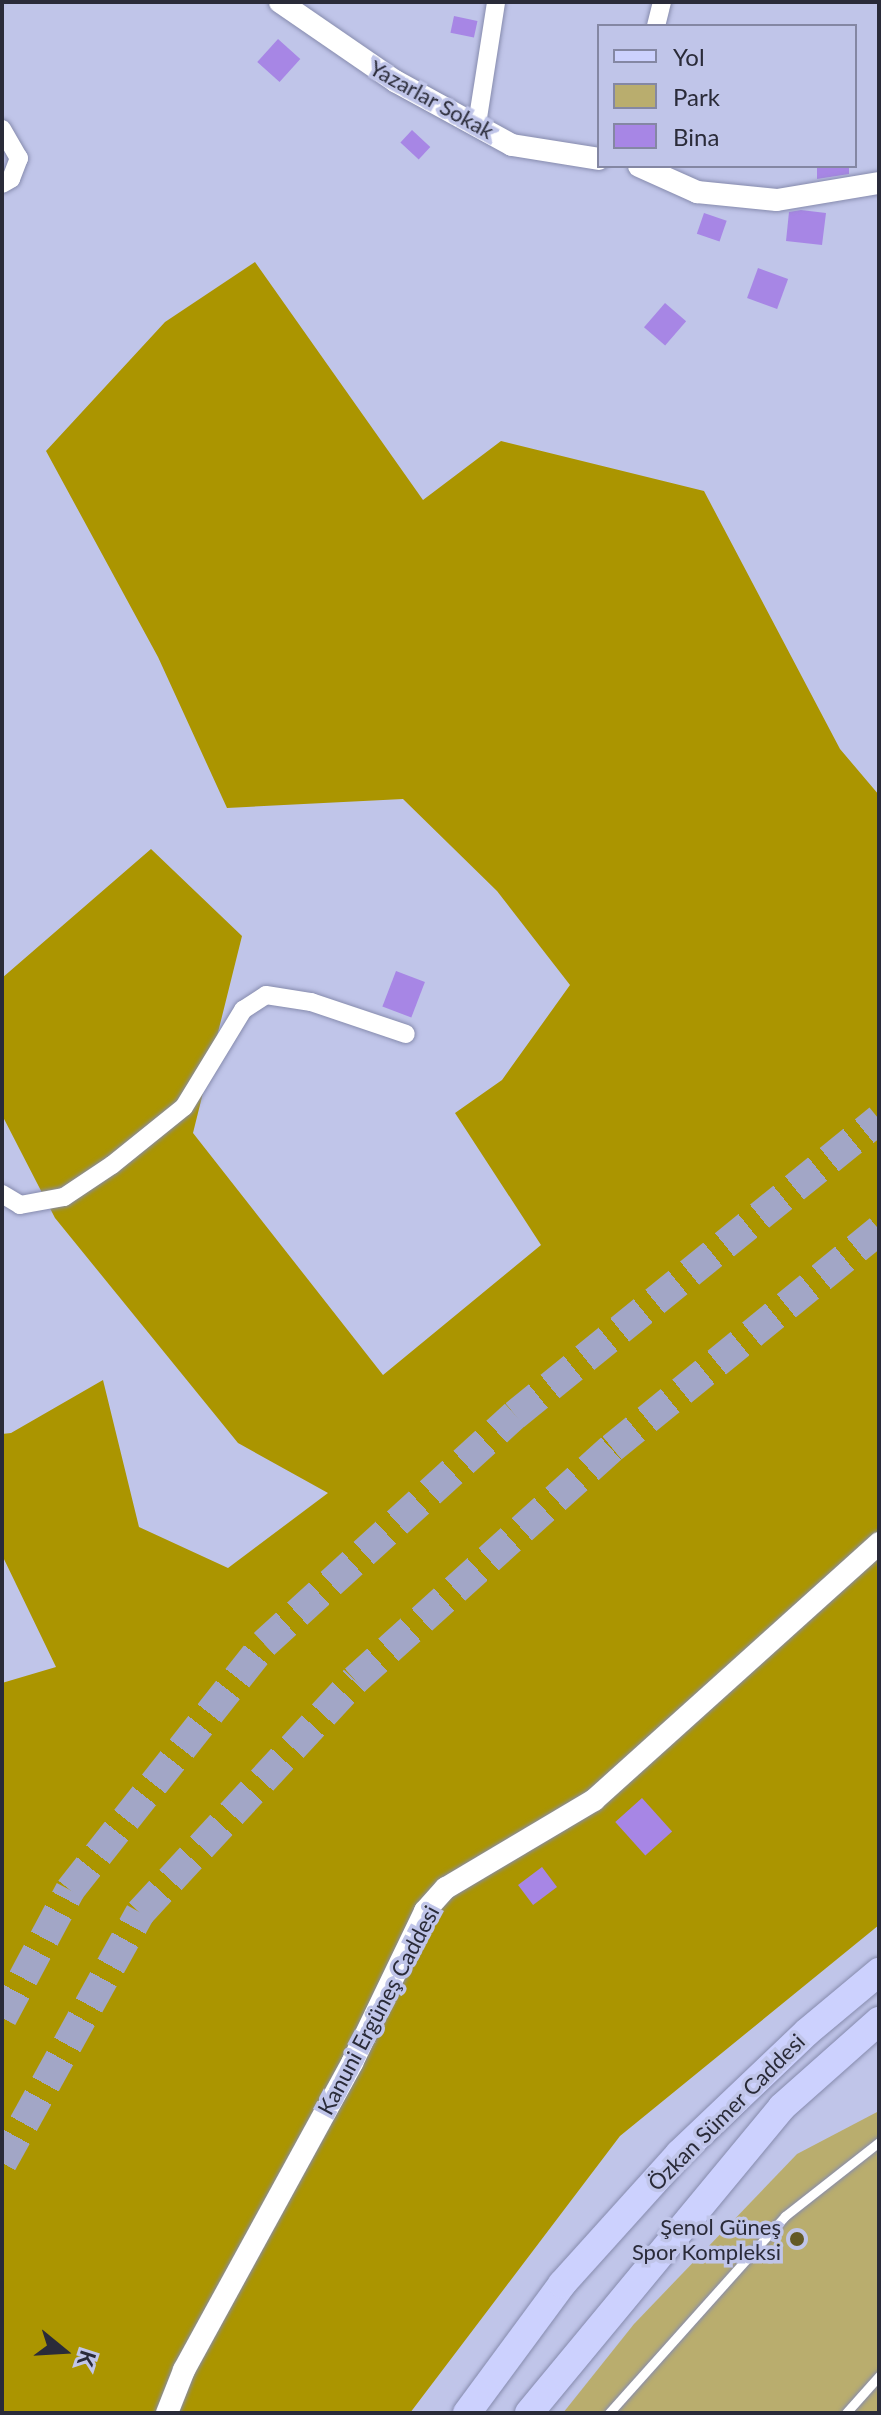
<!DOCTYPE html>
<meta charset="utf-8">
<style>
body{margin:0}
#map{position:relative;width:881px;height:2415px;overflow:hidden;background:#c0c5e9;font-family:Lato,sans-serif}
div>[style]{position:absolute}
[style*='--x']{left:calc(var(--x)*1px);top:calc(var(--y)*1px);width:calc(var(--w)*1px);rotate:calc(var(--a)*1deg)}
.green>*{inset:0;background:#b9ad6e}
.forest>*{inset:0;background:#ab9500}
.building>*{inset:0;background:#a786e5;transform-origin:0 0}
.trunk-tunnel>*{height:30px;margin-top:-15px;transform-origin:0;background:repeating-linear-gradient(90deg,#a2a6c6 0 30px,transparent 0 45px)}
.roads{filter:drop-shadow(0 0 2px #868bad) drop-shadow(0 0 2px #868bad)}
.service>*{height:9px;margin:-4.5px;padding:0 4.5px;transform-origin:4.5px;border-radius:4.5px;background:#fff}
.minor>*{height:18px;margin:-9px;padding:0 9px;transform-origin:9px;border-radius:9px;background:#fff}
.tertiary>*{height:22px;margin:-11px;padding:0 11px;transform-origin:11px;border-radius:11px;background:#fff}
.primary>*{height:28px;margin:-14px;padding:0 14px;transform-origin:14px;border-radius:14px;background:#ccd1fe}
.dots>*{width:22px;height:22px;translate:-50% -50%;box-sizing:border-box;border:4px solid #c0c5e9;border-radius:50%}
span{translate:-50% -50%;white-space:nowrap;text-align:center;line-height:1.15;-webkit-text-stroke:7px #c0c5e9;paint-order:stroke}
.street-label{font-size:22px;color:#2a2b39}
.poi-label{font-size:22px;color:#2a2b39}
.right{translate:-100% -50%;text-align:right}
.frame{position:absolute;inset:0;border:4px solid #2a2b39;pointer-events:none}
.legend{position:absolute;left:597px;top:24px;width:260px;height:144px;box-sizing:border-box;background:#c0c5e9;border:2px solid #8487a3;margin:0;padding:10px 14px;list-style:none;font-size:24px;color:#2a2b39}
.legend li{display:flex;align-items:center;gap:16px;height:40px}
.legend b{width:40px;border:2px solid #8487a3}
.north{position:absolute;left:24px;top:2311px;width:80px;height:80px;-webkit-text-stroke:6px #c0c5e9;paint-order:stroke;rotate:108deg;font-size:22px;font-weight:700;line-height:32px;text-align:center;color:#2a2b39}
.north::after{content:'';display:block;margin:auto;width:28px;height:36px;background:#2a2b39;clip-path:polygon(50% 0,100% 100%,50% 72%,0 100%)}
</style>
<div id="map">
<div class="green">
<div style="clip-path:polygon(879px 2111px,879px 2413px,563px 2413px,634px 2324px,797px 2154px)"></div>
</div>
<div class="forest">
<div style="clip-path:polygon(255px 262px,423px 500px,501px 441px,704px 491px,840px 749px,879px 795px,879px 1925px,620px 2136px,410px 2413px,2px 2413px,2px 1683px,56px 1667px,2px 1555px,2px 1434px,11px 1433px,103px 1380px,139px 1527px,228px 1568px,328px 1493px,238px 1443px,55px 1218px,2px 1115px,2px 978px,151px 849px,242px 936px,193px 1133px,383px 1375px,541px 1245px,455px 1113px,502px 1080px,570px 985px,497px 891px,403px 799px,227px 808px,158px 657px,46px 451px,165px 322px)"></div>
</div>
<div class="building">
<div style="left:454px;top:16px;width:24px;height:17px;rotate:12deg"></div>
<div style="left:278px;top:39px;width:30px;height:31px;rotate:42deg"></div>
<div style="left:412px;top:130px;width:25px;height:17px;rotate:43deg"></div>
<div style="clip-path:polygon(817px 166px,849px 166px,849px 174px,817px 179px)"></div>
<div style="clip-path:polygon(801px 210px,826px 213px,822px 245px,786px 241px,789px 212px)"></div>
<div style="left:704px;top:213px;width:24px;height:22px;rotate:19deg"></div>
<div style="left:758px;top:268px;width:32px;height:32px;rotate:20deg"></div>
<div style="left:665px;top:303px;width:28px;height:32px;rotate:41deg"></div>
<div style="left:396px;top:971px;width:31px;height:38px;rotate:21deg"></div>
<div style="left:642px;top:1798px;width:45px;height:36px;rotate:48deg"></div>
<div style="left:542px;top:1867px;width:25px;height:30px;rotate:53deg"></div>
</div>
<div class="trunk-tunnel">
<div style="--x:2;--y:2018;--w:145;--a:-62"></div>
<div style="--x:70;--y:1890;--w:313;--a:-51.7"></div>
<div style="--x:264;--y:1644;--w:340;--a:-42.4"></div>
<div style="--x:515;--y:1415;--w:469;--a:-39.1"></div>
<div style="--x:2;--y:2163;--w:286;--a:-61.1"></div>
<div style="--x:140;--y:1913;--w:317;--a:-47.3"></div>
<div style="--x:355;--y:1680;--w:346;--a:-42.1"></div>
<div style="--x:612;--y:1448;--w:345;--a:-39.2"></div>
</div>
<div class="roads">
<div class="service">
<div style="--x:609;--y:2413;--w:264;--a:-48.2"></div>
<div style="--x:785;--y:2216;--w:120;--a:-38.2"></div>
<div style="--x:846;--y:2413;--w:50;--a:-48.3"></div>
</div>
<div class="minor">
<div style="--x:656;--y:26;--w:25;--a:-76"></div>
<div style="--x:477;--y:124;--w:123;--a:-81.1"></div>
<div style="--x:2;--y:129;--w:34;--a:60"></div>
<div style="--x:19;--y:158;--w:22;--a:111"></div>
<div style="--x:11;--y:179;--w:10;--a:151"></div>
<div style="--x:2;--y:1194;--w:21;--a:31"></div>
<div style="--x:20;--y:1205;--w:45;--a:-10.3"></div>
<div style="--x:64;--y:1197;--w:58;--a:-33.7"></div>
<div style="--x:112;--y:1165;--w:92;--a:-38.9"></div>
<div style="--x:184;--y:1107;--w:114;--a:-58.7"></div>
<div style="--x:243;--y:1010;--w:27;--a:-33"></div>
<div style="--x:266;--y:995;--w:46;--a:8.8"></div>
<div style="--x:311;--y:1002;--w:100;--a:18.6"></div>
</div>
<div class="tertiary">
<div style="--x:280;--y:2;--w:140;--a:34.5"></div>
<div style="--x:395;--y:81;--w:133;--a:28.7"></div>
<div style="--x:512;--y:145;--w:88;--a:9.1"></div>
<div style="--x:639;--y:166;--w:64;--a:24.1"></div>
<div style="--x:697;--y:192;--w:80;--a:5.7"></div>
<div style="--x:777;--y:200;--w:103;--a:-9.5"></div>
<div style="--x:167;--y:2413;--w:46;--a:-68.4"></div>
<div style="--x:184;--y:2370;--w:350;--a:-61.3"></div>
<div style="--x:352;--y:2063;--w:169;--a:-64.3"></div>
<div style="--x:425;--y:1911;--w:31;--a:-48"></div>
<div style="--x:446;--y:1888;--w:172;--a:-30.7"></div>
<div style="--x:594;--y:1800;--w:384;--a:-42"></div>
</div>
<div class="primary">
<div style="--x:467;--y:2413;--w:160;--a:-53.6"></div>
<div style="--x:562;--y:2284;--w:175;--a:-48"></div>
<div style="--x:679;--y:2154;--w:177;--a:-43.6"></div>
<div style="--x:807;--y:2032;--w:94;--a:-39.8"></div>
<div style="--x:529;--y:2413;--w:397;--a:-50.4"></div>
<div style="--x:782;--y:2107;--w:130;--a:-41.6"></div>
</div>
</div>
<div class="dots">
<div style="left:797px;top:2239px;background:#635926"></div>
</div>
<div class="street-label">
<span style="left:432px;top:99px;rotate:29deg">Yazarlar Sokak</span>
<span style="left:378px;top:2010px;rotate:-62deg">Kanuni Ergüneş Caddesi</span>
<span style="left:726px;top:2112px;rotate:-45deg">Özkan Sümer Caddesi</span>
</div>
<div class="poi-label">
<span class="right" style="left:781px;top:2239px">Şenol Güneş<br>Spor Kompleksi</span>
</div>
<div class="frame"></div>
<ul class="legend">
<li><b style="height:10px;background:#ccd1fe"></b>Yol</li>
<li><b style="height:22px;background:#b9ad6e"></b>Park</li>
<li><b style="height:22px;background:#a786e5"></b>Bina</li>
</ul>
<div class="north">K</div>
</div>
